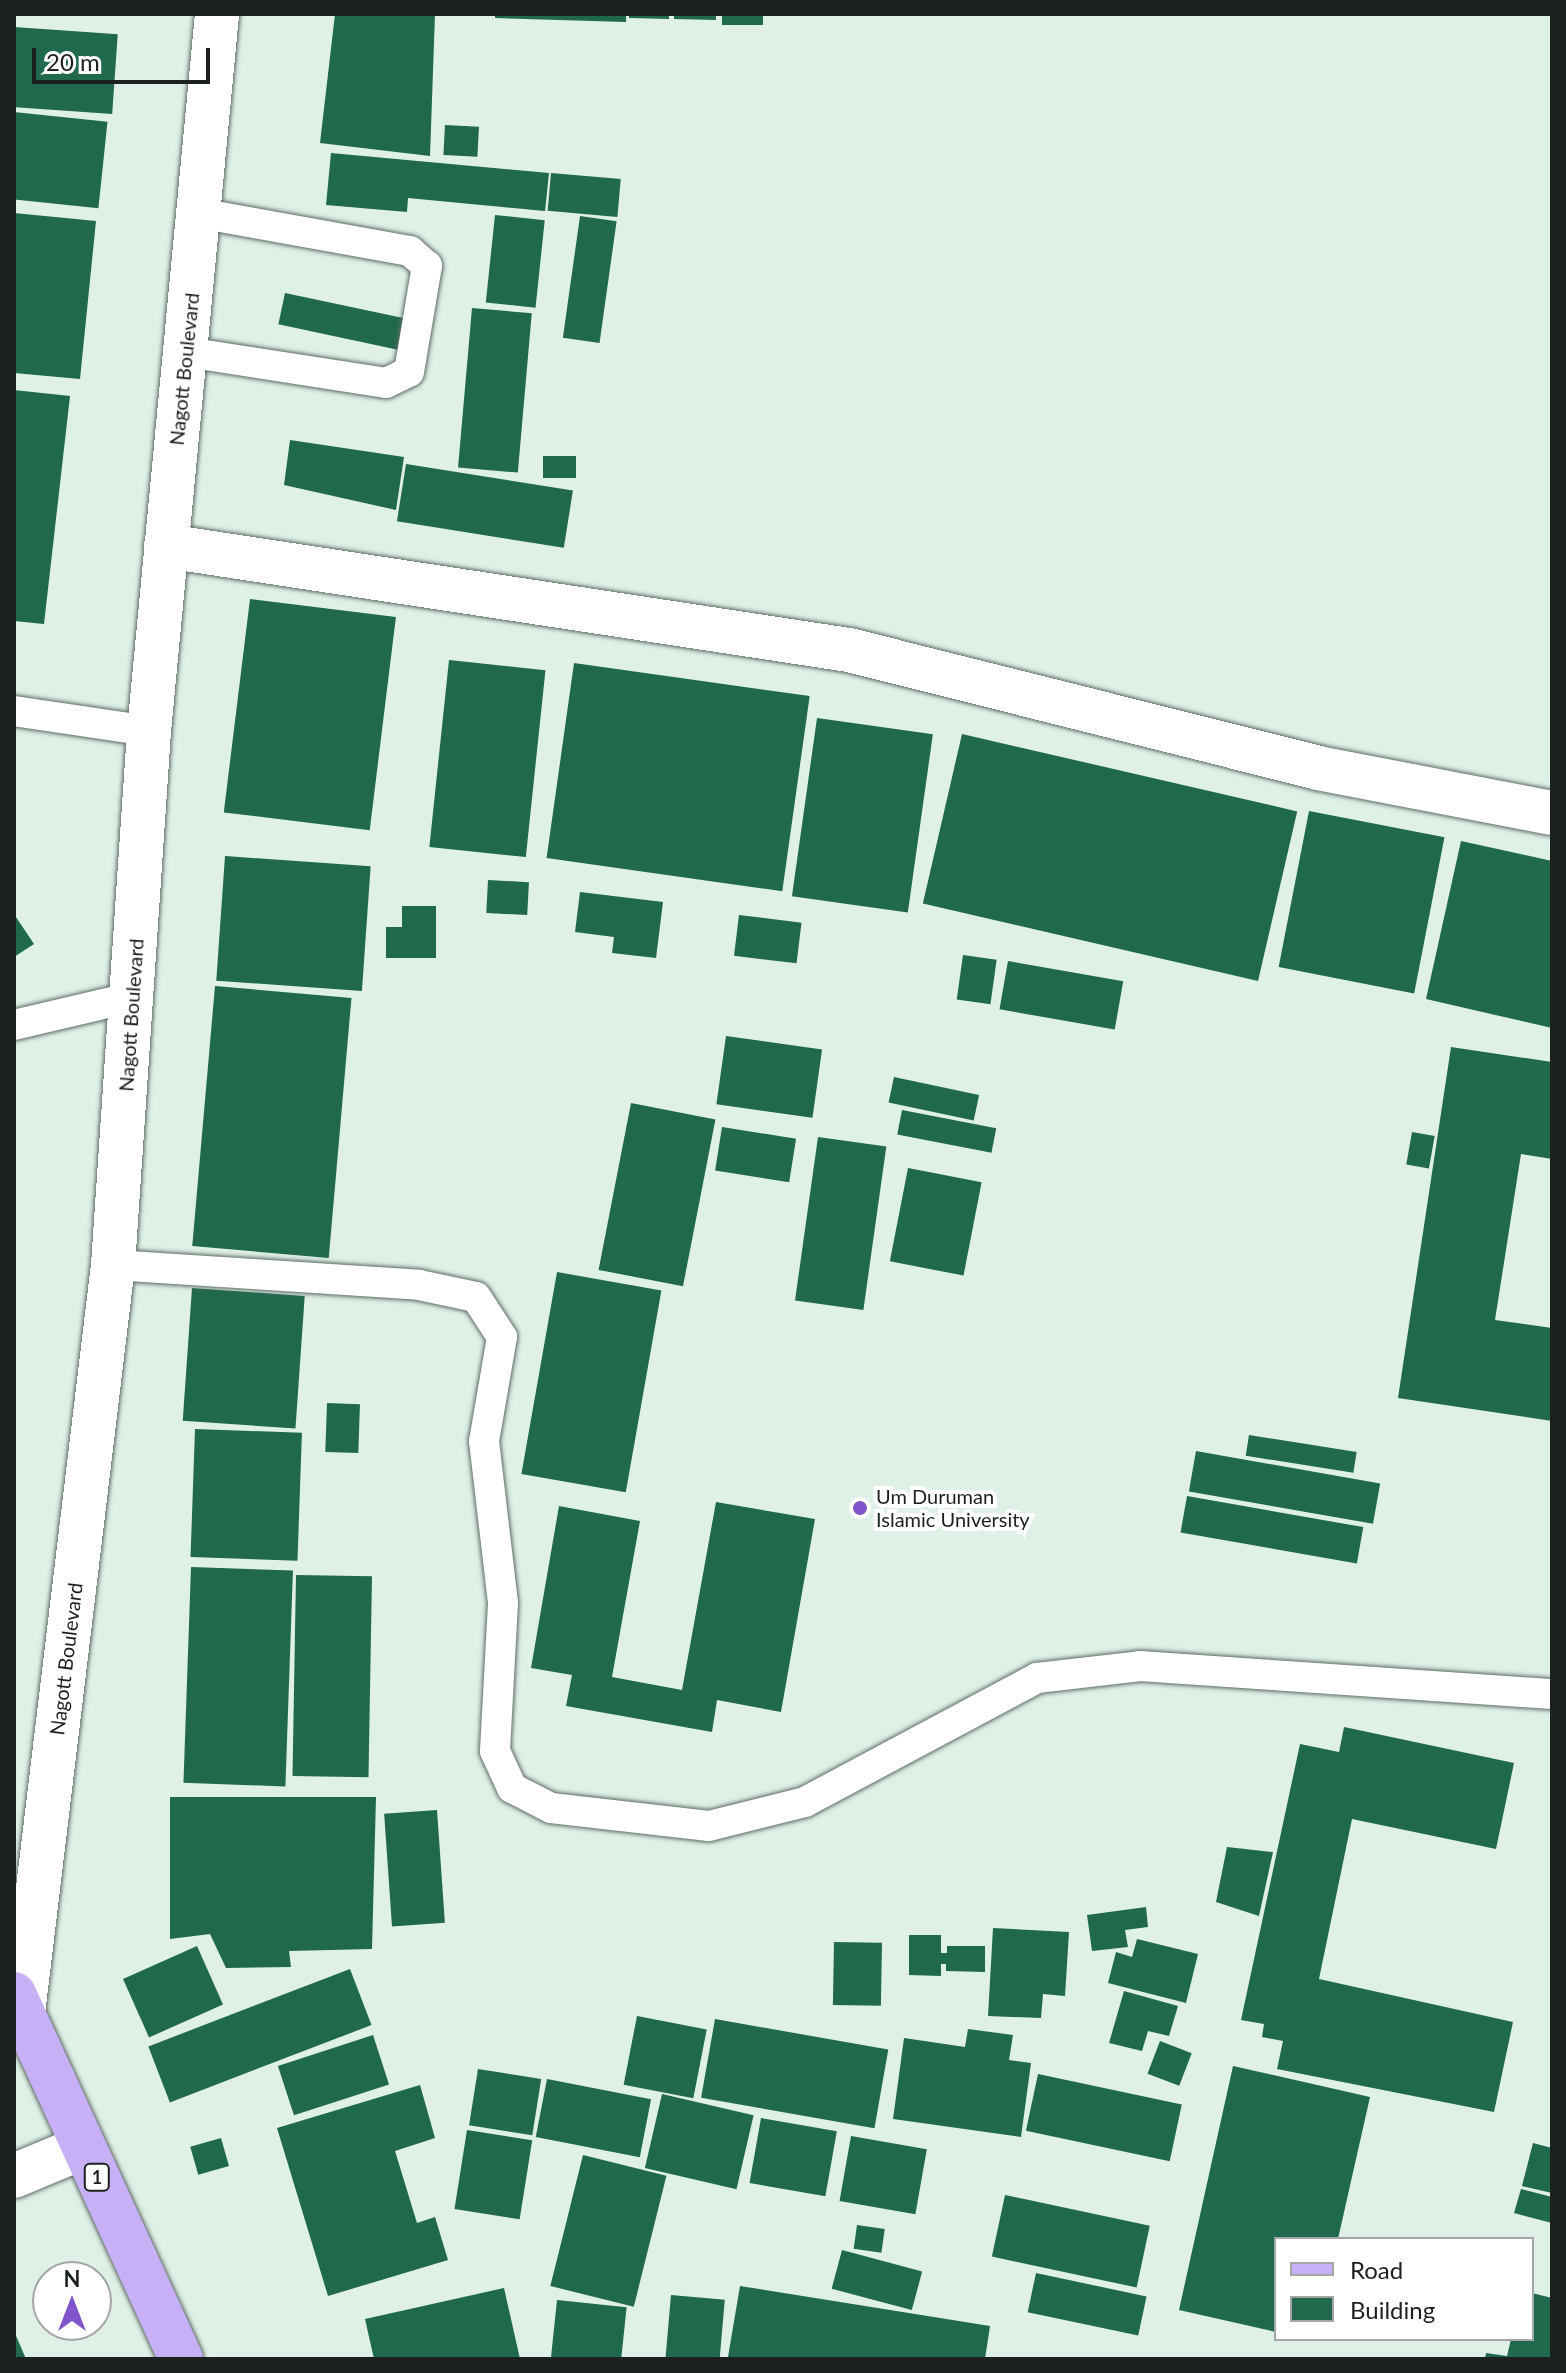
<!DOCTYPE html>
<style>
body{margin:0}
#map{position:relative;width:1566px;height:2373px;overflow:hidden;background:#dff0e7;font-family:Lato,sans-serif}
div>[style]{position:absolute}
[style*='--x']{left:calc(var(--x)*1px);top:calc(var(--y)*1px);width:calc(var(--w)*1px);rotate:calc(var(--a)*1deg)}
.building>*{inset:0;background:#20694c;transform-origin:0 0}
.roads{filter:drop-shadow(0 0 2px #5e6d65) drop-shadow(0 0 2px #5e6d65)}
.service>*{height:30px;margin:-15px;padding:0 15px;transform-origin:15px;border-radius:15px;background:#fff}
.minor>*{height:44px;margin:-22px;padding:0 22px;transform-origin:22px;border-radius:22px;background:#fff}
.tertiary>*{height:44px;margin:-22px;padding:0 22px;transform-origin:22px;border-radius:22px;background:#fff}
.primary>*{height:44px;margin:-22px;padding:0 22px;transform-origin:22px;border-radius:22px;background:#c8b0f7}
.dots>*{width:22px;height:22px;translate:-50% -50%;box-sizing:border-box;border:4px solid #fff;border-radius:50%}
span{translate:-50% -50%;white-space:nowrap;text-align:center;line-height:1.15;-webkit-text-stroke:8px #fff;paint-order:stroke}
.shield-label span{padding:2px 6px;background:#fff;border:2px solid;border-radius:6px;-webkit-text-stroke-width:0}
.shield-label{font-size:18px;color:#1b211e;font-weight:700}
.street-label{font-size:20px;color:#1b211e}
.poi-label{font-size:20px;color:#1b211e}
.left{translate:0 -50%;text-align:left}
.frame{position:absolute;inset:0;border:16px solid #1b211e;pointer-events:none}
.legend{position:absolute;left:1274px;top:2237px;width:260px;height:104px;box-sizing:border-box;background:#fff;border:2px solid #a4a6a5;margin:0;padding:10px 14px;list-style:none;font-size:24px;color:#1b211e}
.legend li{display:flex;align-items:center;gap:16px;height:40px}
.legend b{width:40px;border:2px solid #a4a6a5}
.north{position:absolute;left:32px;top:2261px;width:80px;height:80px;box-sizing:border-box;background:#fff;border:2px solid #a4a6a5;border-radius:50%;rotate:0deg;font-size:22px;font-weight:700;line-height:32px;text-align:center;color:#1b211e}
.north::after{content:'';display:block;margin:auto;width:28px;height:36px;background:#8054cd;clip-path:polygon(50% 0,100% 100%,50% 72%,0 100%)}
.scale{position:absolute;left:32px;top:48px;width:178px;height:36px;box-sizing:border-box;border:4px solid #1b211e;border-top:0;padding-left:10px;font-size:24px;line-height:28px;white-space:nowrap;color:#1b211e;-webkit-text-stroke:6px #fff;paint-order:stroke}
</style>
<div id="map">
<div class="building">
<div style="clip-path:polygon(335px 14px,435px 14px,430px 156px,320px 143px)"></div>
<div style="clip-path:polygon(495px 14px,626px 14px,626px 22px,495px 18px)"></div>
<div style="clip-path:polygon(629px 14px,669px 14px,669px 19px,629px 18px)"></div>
<div style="clip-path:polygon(674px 14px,716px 14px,716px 20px,674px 19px)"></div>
<div style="left:722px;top:14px;width:41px;height:11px"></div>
<div style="left:14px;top:27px;width:104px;height:80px;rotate:4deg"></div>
<div style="left:14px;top:112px;width:94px;height:87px;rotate:6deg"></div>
<div style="left:445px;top:125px;width:34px;height:30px;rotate:3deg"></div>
<div style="clip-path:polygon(331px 153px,549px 173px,545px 211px,408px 198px,407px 212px,326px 205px)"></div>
<div style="left:551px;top:173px;width:70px;height:38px;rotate:5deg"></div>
<div style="clip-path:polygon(14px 213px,96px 221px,80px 379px,14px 373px)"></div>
<div style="left:495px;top:215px;width:50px;height:88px;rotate:6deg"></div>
<div style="left:580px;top:216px;width:37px;height:123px;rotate:8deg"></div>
<div style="left:285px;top:293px;width:128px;height:32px;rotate:12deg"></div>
<div style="left:472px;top:308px;width:60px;height:160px;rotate:5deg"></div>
<div style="clip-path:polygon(14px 390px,70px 396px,44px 624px,14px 621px)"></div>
<div style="clip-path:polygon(290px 440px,404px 457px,396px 510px,284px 485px)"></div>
<div style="left:543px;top:456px;width:33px;height:22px"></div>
<div style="left:406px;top:464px;width:169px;height:58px;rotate:9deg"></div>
<div style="left:250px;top:599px;width:147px;height:215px;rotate:7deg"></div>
<div style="left:449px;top:660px;width:97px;height:188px;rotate:6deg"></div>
<div style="left:574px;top:663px;width:238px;height:197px;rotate:8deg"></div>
<div style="left:817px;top:718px;width:117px;height:180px;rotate:8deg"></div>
<div style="left:962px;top:734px;width:344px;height:174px;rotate:13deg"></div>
<div style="left:1309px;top:811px;width:138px;height:159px;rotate:11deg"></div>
<div style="clip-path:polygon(1461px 841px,1552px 861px,1552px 1028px,1426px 999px)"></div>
<div style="left:225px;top:856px;width:146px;height:125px;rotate:4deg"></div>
<div style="left:488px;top:880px;width:41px;height:33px;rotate:3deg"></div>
<div style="clip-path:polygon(580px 892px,663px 902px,656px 958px,612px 953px,614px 937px,575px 932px)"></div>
<div style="clip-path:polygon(402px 906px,436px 906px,436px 958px,386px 958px,386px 927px,402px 927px)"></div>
<div style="clip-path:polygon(14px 914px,34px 944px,14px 957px)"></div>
<div style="left:739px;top:915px;width:63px;height:41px;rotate:7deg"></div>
<div style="left:963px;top:955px;width:34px;height:45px;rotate:8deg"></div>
<div style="left:1008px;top:961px;width:117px;height:49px;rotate:10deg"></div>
<div style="left:215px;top:986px;width:137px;height:261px;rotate:5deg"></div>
<div style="left:726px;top:1036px;width:97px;height:69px;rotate:8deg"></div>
<div style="clip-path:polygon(1451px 1047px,1552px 1062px,1552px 1159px,1521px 1154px,1495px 1320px,1552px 1328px,1552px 1421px,1398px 1398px)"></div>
<div style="left:894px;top:1077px;width:87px;height:26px;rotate:12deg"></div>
<div style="left:631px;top:1103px;width:86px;height:170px;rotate:11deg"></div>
<div style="left:902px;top:1110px;width:96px;height:25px;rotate:11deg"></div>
<div style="left:722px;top:1127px;width:75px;height:44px;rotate:9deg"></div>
<div style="left:1412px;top:1132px;width:23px;height:33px;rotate:10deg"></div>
<div style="left:818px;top:1137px;width:69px;height:165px;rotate:8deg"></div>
<div style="left:908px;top:1168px;width:75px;height:95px;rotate:11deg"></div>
<div style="left:557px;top:1272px;width:106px;height:205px;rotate:10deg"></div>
<div style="left:192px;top:1288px;width:113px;height:133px;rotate:4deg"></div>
<div style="left:327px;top:1403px;width:33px;height:49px;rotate:2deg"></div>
<div style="left:195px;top:1429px;width:107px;height:128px;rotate:2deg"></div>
<div style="left:1249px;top:1435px;width:109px;height:21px;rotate:9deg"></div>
<div style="left:1196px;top:1451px;width:187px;height:41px;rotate:10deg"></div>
<div style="left:1187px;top:1496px;width:179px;height:37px;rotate:10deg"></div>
<div style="clip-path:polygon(716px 1502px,815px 1519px,781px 1712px,717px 1700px,712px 1732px,566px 1706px,572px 1675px,531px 1668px,559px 1506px,640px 1521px,612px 1677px,682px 1690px)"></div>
<div style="left:191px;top:1567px;width:102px;height:216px;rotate:2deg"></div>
<div style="left:296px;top:1575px;width:76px;height:201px;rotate:1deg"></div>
<div style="clip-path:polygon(1344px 1727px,1514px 1763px,1496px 1849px,1352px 1819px,1319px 1979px,1513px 2022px,1494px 2112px,1277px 2069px,1283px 2041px,1262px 2037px,1264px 2024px,1241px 2020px,1300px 1744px,1339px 1752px)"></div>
<div style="clip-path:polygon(170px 1797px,376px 1797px,372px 1949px,289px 1951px,291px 1967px,226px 1968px,210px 1934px,170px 1939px)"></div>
<div style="left:437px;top:1810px;width:113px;height:53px;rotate:86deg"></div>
<div style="clip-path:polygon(1227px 1847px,1273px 1852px,1259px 1916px,1216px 1902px)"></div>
<div style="clip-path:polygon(1146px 1907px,1148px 1927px,1125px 1930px,1128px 1947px,1092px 1951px,1087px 1915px)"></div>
<div style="clip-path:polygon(993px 1928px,1069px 1932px,1065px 1996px,1043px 1994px,1041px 2018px,988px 2016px)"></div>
<div style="clip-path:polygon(909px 1935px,941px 1935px,941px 1953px,947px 1953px,947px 1946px,985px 1946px,985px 1972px,946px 1971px,946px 1964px,941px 1964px,941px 1976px,909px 1975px)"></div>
<div style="clip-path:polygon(1137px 1939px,1198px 1954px,1186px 2003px,1108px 1983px,1116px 1952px,1132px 1957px)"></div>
<div style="left:834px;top:1942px;width:48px;height:63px;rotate:1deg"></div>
<div style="left:197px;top:1946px;width:64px;height:81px;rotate:66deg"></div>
<div style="left:350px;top:1969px;width:60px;height:216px;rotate:69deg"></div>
<div style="clip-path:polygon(1124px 1991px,1178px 2006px,1169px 2036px,1148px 2031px,1142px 2051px,1109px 2043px)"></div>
<div style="left:637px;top:2016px;width:71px;height:70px;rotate:11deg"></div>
<div style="left:715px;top:2019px;width:176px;height:80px;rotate:10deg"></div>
<div style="clip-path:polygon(968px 2029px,1013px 2035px,1009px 2060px,1031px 2063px,1021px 2137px,893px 2119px,904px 2038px,965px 2047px)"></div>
<div style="left:373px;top:2035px;width:52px;height:100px;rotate:72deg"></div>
<div style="left:1160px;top:2041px;width:34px;height:35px;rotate:21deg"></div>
<div style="clip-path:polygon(1233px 2066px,1370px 2097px,1338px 2239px,1276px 2239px,1276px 2332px,1179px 2310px)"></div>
<div style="left:478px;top:2069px;width:64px;height:57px;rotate:9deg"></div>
<div style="left:1038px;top:2074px;width:147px;height:58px;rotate:12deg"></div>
<div style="left:547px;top:2079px;width:106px;height:59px;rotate:11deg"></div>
<div style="clip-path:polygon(420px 2085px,435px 2138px,395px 2151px,417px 2223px,435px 2217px,448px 2260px,328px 2296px,277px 2128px)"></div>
<div style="left:662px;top:2094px;width:94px;height:76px;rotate:13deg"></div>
<div style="left:761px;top:2118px;width:77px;height:66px;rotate:10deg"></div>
<div style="left:467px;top:2130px;width:66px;height:80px;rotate:9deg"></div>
<div style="left:851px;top:2136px;width:77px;height:66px;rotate:10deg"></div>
<div style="left:221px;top:2138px;width:29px;height:32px;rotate:74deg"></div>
<div style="clip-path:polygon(1533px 2143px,1552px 2148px,1552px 2193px,1522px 2186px)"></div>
<div style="left:583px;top:2155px;width:86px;height:135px;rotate:14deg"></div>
<div style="clip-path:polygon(1521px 2189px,1552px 2197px,1552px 2223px,1514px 2213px)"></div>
<div style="left:1005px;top:2195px;width:148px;height:63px;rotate:12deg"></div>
<div style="left:857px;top:2225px;width:28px;height:24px;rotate:8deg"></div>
<div style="left:842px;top:2250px;width:83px;height:40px;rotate:15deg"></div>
<div style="left:1036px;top:2273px;width:113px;height:40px;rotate:12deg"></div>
<div style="clip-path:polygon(740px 2286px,990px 2326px,985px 2359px,728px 2357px)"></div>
<div style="clip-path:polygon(504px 2288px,520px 2359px,374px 2359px,365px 2319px)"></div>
<div style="clip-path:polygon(1532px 2293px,1552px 2298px,1552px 2359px,1485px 2359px,1486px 2353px,1507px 2356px,1511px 2339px,1532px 2339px)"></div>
<div style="left:671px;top:2295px;width:54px;height:64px;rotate:5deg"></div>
<div style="left:557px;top:2300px;width:70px;height:59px;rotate:6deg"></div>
<div style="clip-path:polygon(14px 2331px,26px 2359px,14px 2359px)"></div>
</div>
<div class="roads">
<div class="service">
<div style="--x:186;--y:352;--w:202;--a:8.8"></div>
<div style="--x:386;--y:383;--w:25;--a:-26"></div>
<div style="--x:409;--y:372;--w:108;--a:-80.4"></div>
<div style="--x:427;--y:266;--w:23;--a:-139"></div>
<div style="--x:410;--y:251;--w:214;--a:-169.8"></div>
<div style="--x:14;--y:711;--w:136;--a:8.4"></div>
<div style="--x:14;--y:1025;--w:122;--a:-13.2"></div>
<div style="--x:113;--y:1265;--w:307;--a:3.7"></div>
<div style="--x:419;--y:1285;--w:58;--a:11.9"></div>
<div style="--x:476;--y:1297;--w:48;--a:57"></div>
<div style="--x:502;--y:1337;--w:106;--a:99.8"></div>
<div style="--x:484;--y:1441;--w:163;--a:83.3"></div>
<div style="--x:503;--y:1603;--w:148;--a:93.1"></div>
<div style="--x:495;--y:1751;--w:41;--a:65.3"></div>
<div style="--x:512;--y:1788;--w:44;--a:27.1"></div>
<div style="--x:551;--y:1808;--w:159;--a:6.5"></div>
<div style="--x:709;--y:1826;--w:99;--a:-14"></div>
<div style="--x:805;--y:1802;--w:263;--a:-28.1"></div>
<div style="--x:1037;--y:1678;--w:104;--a:-6.6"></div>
<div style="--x:1140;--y:1666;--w:413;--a:3.9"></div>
</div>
<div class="minor">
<div style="--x:166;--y:546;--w:691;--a:8.66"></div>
<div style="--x:849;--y:650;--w:484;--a:14.1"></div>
<div style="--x:1318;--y:768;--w:238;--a:10.9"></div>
<div style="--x:14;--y:2176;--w:75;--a:-22.8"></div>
</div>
<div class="tertiary">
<div style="--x:23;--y:2013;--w:753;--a:-83.14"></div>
<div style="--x:113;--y:1265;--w:535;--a:-86.14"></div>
<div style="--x:149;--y:731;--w:720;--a:-84.58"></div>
</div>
<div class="primary">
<div style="--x:14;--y:1994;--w:401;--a:65.4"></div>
</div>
</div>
<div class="dots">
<div style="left:860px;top:1508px;background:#8054cd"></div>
</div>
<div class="shield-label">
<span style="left:97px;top:2177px">1</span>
</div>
<div class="street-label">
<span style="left:184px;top:369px;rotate:-84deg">Nagott Boulevard</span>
<span style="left:131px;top:1015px;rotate:-86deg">Nagott Boulevard</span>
<span style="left:66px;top:1659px;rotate:-83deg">Nagott Boulevard</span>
</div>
<div class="poi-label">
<span class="left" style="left:876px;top:1508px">Um Duruman<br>Islamic University</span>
</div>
<div class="frame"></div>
<ul class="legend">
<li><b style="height:10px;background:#c8b0f7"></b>Road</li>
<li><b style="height:22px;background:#20694c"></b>Building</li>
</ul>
<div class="north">N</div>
<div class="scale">20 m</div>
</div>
